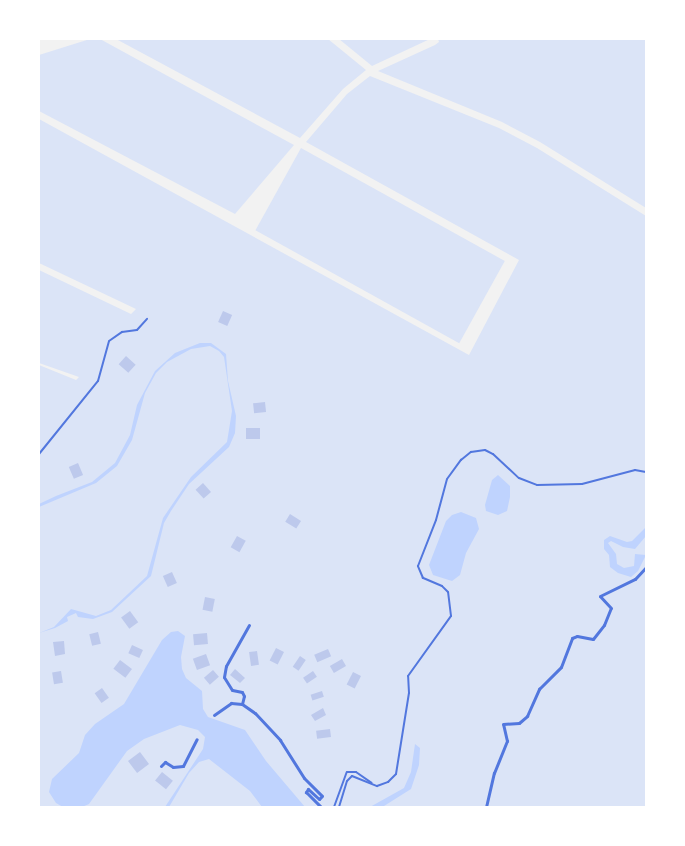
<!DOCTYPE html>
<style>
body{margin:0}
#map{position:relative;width:685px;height:846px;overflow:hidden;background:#f2f2f2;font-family:Figtree,sans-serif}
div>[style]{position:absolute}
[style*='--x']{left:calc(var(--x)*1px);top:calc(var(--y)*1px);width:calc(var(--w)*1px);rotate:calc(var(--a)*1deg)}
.green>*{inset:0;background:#dbe4f7;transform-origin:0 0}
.water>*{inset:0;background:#bfd3fe}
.building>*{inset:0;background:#bdc9ec;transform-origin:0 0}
.service>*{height:2px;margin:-1px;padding:0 1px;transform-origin:1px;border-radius:1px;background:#5277de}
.pedestrian>*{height:3px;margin:-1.5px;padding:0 1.5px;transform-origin:1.5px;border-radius:1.5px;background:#5277de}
span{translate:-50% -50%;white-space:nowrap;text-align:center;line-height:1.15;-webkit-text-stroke:5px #fff;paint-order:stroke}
.frame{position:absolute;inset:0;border:40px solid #fff;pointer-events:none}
</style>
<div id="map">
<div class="green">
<div style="clip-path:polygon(90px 39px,100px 39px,294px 145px,235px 214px,39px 111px,39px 55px)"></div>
<div style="clip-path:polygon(116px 39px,328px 39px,366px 70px,343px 89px,300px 138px)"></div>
<div style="clip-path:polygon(339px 39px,430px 39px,372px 66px)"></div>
<div style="clip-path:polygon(438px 39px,646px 39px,646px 208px,540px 142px,502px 122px,378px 71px,435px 45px,439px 42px)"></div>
<div style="clip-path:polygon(370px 76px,499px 128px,537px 148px,646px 216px,646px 807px,39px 807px,39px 365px,76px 380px,79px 377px,39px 363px,39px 270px,131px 314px,136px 309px,39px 263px,39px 119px,469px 355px,519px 260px,306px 142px,347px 94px)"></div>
<div style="left:301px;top:148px;width:233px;height:94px;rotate:29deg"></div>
</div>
<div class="water">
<div style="clip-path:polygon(200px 343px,211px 343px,226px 354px,228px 381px,236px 416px,235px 433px,229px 447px,189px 484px,171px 511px,164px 523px,151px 576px,112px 612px,93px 619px,78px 617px,76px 613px,67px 617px,68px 621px,55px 628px,39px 633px,54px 627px,71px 609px,96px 616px,111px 610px,147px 576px,163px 518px,191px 477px,227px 442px,232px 411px,224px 357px,219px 351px,210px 346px,191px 349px,167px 362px,156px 373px,145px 393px,132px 440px,117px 466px,96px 483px,39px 507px,39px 504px,56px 496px,92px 482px,115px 463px,130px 435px,137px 405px,155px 371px,175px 353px)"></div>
<div style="clip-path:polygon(498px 475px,510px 486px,510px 497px,507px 511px,498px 515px,486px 511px,485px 505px,492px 480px)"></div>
<div style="clip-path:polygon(461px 512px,476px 518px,479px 529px,466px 553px,460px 575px,452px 581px,433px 575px,429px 565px,446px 521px,452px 515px)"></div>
<div style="clip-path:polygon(646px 527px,646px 536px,635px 549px,623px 547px,611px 541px,608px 543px,616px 554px,617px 564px,624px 568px,634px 566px,635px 554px,646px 555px,638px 571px,631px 577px,618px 573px,610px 567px,609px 555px,604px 549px,604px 540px,610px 536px,627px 542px,632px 541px)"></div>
<div style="clip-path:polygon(178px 631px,185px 636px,181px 657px,182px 669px,186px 678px,202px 691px,203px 709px,208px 717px,245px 730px,266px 761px,305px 807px,262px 807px,250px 791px,209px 759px,199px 762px,189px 773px,169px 807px,165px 807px,203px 749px,205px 737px,198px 730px,180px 725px,144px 739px,127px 751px,89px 804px,82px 807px,63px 807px,56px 803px,49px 792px,52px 779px,79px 753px,85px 735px,95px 724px,124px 704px,162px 640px,171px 632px)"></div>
<div style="clip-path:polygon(415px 744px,420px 748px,419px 765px,411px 789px,384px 806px,370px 807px,404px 788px,411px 772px)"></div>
</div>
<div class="building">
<div style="left:223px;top:311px;width:10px;height:12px;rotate:24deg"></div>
<div style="left:126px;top:356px;width:13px;height:11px;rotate:42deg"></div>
<div style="left:265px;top:402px;width:10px;height:12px;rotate:84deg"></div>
<div style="left:246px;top:428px;width:14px;height:11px"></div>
<div style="left:78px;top:463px;width:13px;height:10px;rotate:67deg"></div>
<div style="left:203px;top:483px;width:12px;height:10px;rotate:48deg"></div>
<div style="left:290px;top:514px;width:13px;height:9px;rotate:32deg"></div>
<div style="left:237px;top:536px;width:10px;height:13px;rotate:29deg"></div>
<div style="left:172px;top:572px;width:12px;height:10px;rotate:66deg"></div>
<div style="left:205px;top:597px;width:10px;height:13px;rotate:11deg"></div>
<div style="left:130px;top:611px;width:14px;height:11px;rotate:54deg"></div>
<div style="left:98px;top:632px;width:12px;height:9px;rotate:76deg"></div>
<div style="left:207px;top:633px;width:11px;height:14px;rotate:85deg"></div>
<div style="clip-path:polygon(64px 641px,65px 654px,55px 656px,53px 642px)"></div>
<div style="left:132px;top:645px;width:12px;height:9px;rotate:24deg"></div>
<div style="left:276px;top:648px;width:9px;height:14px;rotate:27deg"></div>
<div style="left:328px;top:649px;width:8px;height:15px;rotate:67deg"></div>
<div style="left:257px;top:651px;width:14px;height:8px;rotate:82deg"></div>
<div style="left:206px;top:654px;width:12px;height:14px;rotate:70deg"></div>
<div style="left:300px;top:656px;width:7px;height:13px;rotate:34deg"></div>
<div style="left:342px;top:659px;width:8px;height:14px;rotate:60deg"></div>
<div style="left:120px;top:660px;width:15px;height:11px;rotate:37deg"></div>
<div style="clip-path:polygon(235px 669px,245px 678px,240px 683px,230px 675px)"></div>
<div style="left:213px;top:670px;width:9px;height:12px;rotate:49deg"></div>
<div style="left:61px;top:671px;width:12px;height:9px;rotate:81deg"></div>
<div style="left:313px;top:671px;width:7px;height:12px;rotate:56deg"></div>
<div style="left:353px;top:672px;width:9px;height:14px;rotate:27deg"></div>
<div style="left:102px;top:688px;width:12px;height:9px;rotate:55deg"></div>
<div style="left:322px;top:691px;width:6px;height:12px;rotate:72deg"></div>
<div style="clip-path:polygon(323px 708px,326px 715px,315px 721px,311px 715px)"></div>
<div style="left:330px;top:729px;width:8px;height:14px;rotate:83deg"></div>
<div style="left:140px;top:752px;width:15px;height:15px;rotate:53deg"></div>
<div style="left:162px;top:772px;width:14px;height:11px;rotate:39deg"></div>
</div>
<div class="service">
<div style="--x:39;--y:454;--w:94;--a:-51.1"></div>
<div style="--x:98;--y:381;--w:41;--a:-74.6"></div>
<div style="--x:109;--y:341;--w:16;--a:-35"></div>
<div style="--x:122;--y:332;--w:15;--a:-8"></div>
<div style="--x:137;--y:330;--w:15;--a:-48"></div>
<div style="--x:334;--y:807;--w:37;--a:-70"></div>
<div style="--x:347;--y:772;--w:9;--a:0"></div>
<div style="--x:356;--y:772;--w:19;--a:35"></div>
<div style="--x:339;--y:807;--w:27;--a:-73"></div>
<div style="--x:347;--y:781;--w:7;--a:-45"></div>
<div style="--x:352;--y:776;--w:27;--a:22"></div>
<div style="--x:377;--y:786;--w:12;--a:-20"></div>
<div style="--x:388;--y:782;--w:11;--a:-45"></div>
<div style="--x:396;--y:774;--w:82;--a:-80.9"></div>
<div style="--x:409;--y:693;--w:17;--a:-93"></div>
<div style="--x:408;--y:676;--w:74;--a:-54.4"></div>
<div style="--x:451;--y:616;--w:24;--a:-97"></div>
<div style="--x:448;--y:592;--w:8;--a:-135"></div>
<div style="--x:442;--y:586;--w:21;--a:-157"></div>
<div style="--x:423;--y:578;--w:13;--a:-113"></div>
<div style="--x:418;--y:566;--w:49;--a:-68.6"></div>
<div style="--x:436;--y:520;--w:42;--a:-75"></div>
<div style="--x:447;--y:479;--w:24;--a:-54"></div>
<div style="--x:461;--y:460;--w:13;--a:-39"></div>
<div style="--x:471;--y:452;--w:14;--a:-8"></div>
<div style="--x:485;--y:450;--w:9;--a:27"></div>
<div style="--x:493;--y:454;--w:35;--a:43"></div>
<div style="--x:519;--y:478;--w:19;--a:21"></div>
<div style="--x:537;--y:485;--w:45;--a:-1.3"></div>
<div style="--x:582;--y:484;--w:55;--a:-14.8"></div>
<div style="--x:635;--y:470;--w:11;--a:10"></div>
</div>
<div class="pedestrian">
<div style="--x:242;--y:704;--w:8;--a:-76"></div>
<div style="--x:244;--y:696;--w:4;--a:-117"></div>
<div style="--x:242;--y:692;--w:10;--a:-169"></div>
<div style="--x:232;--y:690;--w:15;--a:-122"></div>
<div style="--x:224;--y:677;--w:11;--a:-80"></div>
<div style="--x:226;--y:666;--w:47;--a:-60.7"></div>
<div style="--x:214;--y:715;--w:21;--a:-35"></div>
<div style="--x:231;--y:703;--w:11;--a:5"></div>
<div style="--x:242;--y:704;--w:16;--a:35"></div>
<div style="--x:255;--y:713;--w:37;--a:47"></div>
<div style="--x:280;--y:740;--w:45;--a:57.7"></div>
<div style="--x:304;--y:778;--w:25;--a:45"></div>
<div style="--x:322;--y:796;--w:4;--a:135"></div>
<div style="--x:319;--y:799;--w:15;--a:-138"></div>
<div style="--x:308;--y:789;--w:4;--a:124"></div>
<div style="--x:306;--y:792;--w:21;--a:45"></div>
<div style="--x:161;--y:766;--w:6;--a:-45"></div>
<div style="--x:165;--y:762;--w:9;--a:32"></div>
<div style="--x:173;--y:767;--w:10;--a:-6"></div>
<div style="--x:183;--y:766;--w:30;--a:-63"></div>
<div style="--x:486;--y:807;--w:35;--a:-77"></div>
<div style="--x:494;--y:773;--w:35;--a:-68"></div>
<div style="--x:507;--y:741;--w:17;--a:-103"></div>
<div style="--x:503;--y:724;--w:16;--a:-4"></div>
<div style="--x:519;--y:723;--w:11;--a:-41"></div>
<div style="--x:527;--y:716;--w:30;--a:-66"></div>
<div style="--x:539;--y:689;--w:31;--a:-45"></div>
<div style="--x:561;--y:667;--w:31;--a:-69"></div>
<div style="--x:572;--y:638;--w:5;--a:-22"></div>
<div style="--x:577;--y:636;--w:16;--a:11"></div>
<div style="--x:593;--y:639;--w:18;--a:-52"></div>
<div style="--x:604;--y:625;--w:18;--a:-68"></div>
<div style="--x:611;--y:608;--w:16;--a:-133"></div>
<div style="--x:600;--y:596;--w:39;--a:-26"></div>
<div style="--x:635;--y:579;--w:16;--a:-47"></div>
</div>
<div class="frame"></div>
</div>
